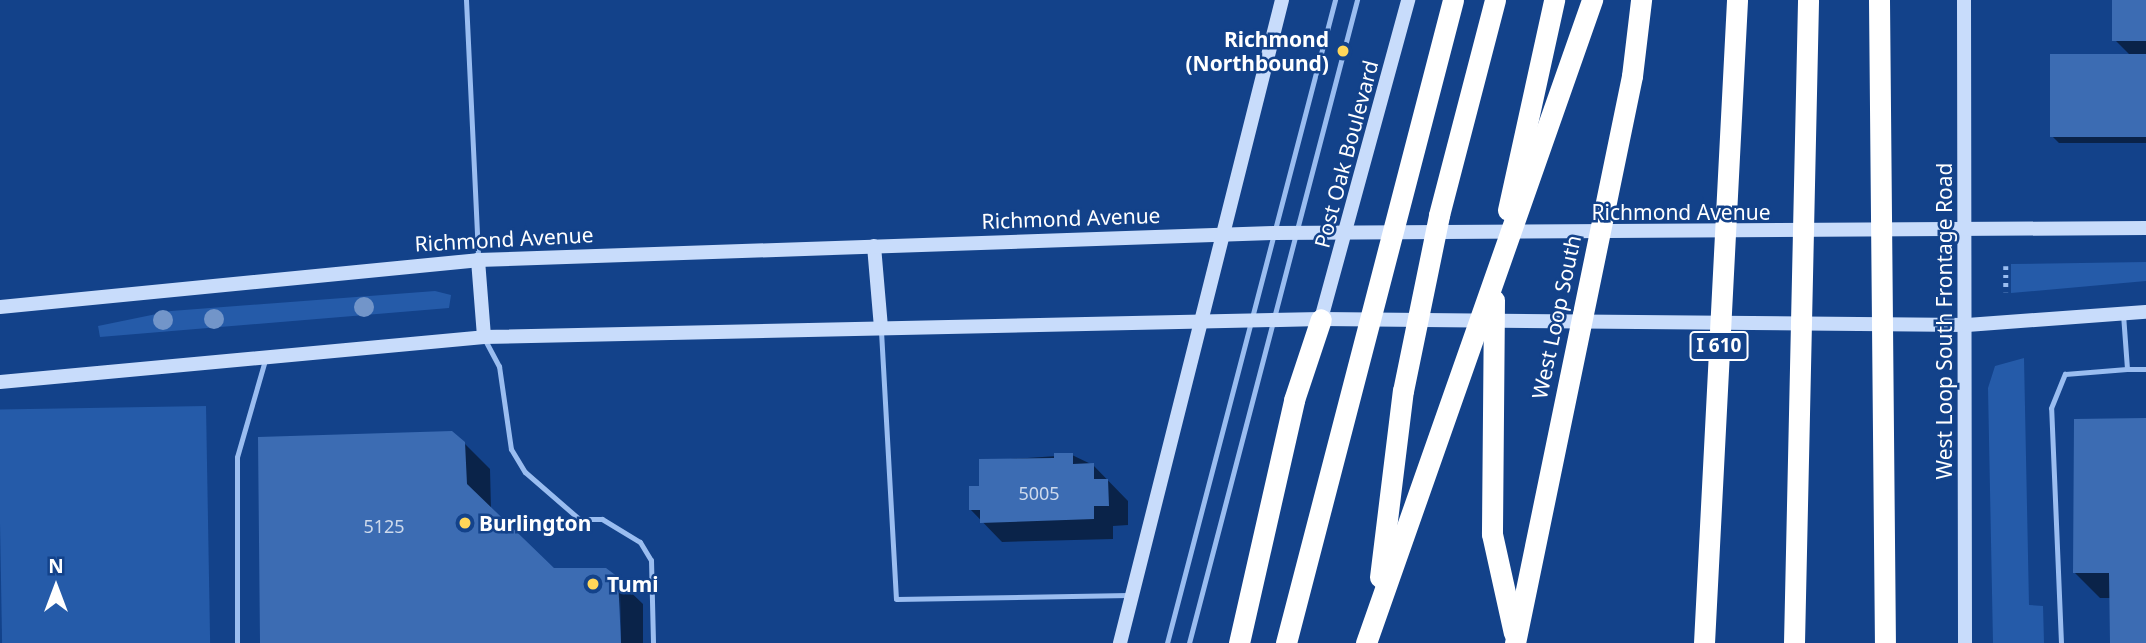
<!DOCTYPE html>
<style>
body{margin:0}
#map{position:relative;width:2146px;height:643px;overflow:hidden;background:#13428a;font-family:"Noto Sans",sans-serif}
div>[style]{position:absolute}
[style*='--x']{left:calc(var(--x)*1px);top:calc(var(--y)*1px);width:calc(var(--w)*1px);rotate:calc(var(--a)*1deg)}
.green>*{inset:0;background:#255ba9;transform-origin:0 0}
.shadow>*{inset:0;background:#0007}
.building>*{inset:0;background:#3c6cb3;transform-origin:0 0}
.path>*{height:4.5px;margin-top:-2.25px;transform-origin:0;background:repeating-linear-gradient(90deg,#9abdf0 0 3.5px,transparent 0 8.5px)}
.service>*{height:5px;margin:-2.5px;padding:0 2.5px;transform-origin:2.5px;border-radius:2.5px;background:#9abdf0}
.secondary>*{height:14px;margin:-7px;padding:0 7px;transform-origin:7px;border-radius:7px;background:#c8dcfb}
.motorway>*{height:21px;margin:-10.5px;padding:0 10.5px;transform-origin:10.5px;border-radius:10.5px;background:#fff}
.trees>*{width:20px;height:20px;margin:-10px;border-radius:50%;background:#7295c9}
.dots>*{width:19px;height:19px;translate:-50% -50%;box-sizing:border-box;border:4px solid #13428a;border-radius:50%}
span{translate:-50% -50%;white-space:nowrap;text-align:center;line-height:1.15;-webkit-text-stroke:5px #13428a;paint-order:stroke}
.number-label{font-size:18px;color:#cedaec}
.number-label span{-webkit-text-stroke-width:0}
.shield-label span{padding:2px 5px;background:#13428a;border:2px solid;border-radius:5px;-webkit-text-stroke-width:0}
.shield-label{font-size:19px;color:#fff;font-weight:700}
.poi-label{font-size:21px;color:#fff;font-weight:700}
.right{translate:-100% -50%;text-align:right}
.left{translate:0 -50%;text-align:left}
.street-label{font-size:21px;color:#fff}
.north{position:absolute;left:21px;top:552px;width:70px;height:70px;-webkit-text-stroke:5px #13428a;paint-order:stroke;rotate:0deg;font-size:19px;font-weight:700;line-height:28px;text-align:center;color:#fff}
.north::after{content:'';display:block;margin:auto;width:24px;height:32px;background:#fff;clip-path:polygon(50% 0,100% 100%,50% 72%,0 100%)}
</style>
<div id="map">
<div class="green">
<div style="clip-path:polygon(2146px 262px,2146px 281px,2011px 293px,2011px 264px)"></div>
<div style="clip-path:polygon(435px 291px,451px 295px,449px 308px,100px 337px,98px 326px,171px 311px)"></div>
<div style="clip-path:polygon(2024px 358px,2029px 605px,2043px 606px,2044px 643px,1993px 643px,1988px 388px,1995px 366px)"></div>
<div style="left:206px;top:406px;width:237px;height:208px;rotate:89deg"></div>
</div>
<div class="shadow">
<div style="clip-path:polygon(2114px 0,2146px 0,2146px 143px,2059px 143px,2052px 136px,2131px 56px,2115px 40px)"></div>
<div style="clip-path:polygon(2146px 420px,2146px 643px,2112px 643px,2111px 598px,2100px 598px,2075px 573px)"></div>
<div style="clip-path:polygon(464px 443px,490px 469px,491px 510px,553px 570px,617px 579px,643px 604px,643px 643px,621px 643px,620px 592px,618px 643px,262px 643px)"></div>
<div style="clip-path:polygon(1072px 455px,1093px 465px,1128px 501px,1128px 525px,1113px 526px,1113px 539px,1002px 542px,970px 509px,981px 488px,980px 461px)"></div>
</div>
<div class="building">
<div style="left:2112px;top:0;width:34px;height:41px"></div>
<div style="left:2146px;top:54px;width:83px;height:96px;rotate:90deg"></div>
<div style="clip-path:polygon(2146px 418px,2146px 643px,2110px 643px,2109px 573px,2073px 573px,2074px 419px)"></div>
<div style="clip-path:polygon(452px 431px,465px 442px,467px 484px,554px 568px,606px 568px,618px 577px,621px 643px,260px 643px,258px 437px)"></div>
<div style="clip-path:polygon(1054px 453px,1073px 453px,1073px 464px,1094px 463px,1094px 479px,1108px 479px,1109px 506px,1094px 506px,1094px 519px,980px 523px,980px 510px,969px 510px,969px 486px,979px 486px,979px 459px,1054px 458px)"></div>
</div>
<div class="path">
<div style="--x:2006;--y:266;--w:26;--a:90"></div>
</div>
<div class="service">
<div style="--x:466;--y:0;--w:259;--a:87.3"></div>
<div style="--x:2123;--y:314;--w:55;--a:85.8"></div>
<div style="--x:2127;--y:369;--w:19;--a:0"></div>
<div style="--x:881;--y:331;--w:268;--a:86.8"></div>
<div style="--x:896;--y:599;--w:233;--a:-1"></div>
<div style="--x:485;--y:340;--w:30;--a:62"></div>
<div style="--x:499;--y:366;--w:84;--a:81.8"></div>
<div style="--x:511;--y:449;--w:27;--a:59"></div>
<div style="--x:525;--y:472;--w:72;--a:41"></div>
<div style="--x:579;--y:519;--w:23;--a:0"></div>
<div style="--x:602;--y:519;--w:44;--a:31.2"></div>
<div style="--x:640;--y:542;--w:21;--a:59"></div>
<div style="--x:651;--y:560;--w:83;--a:88.6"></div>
<div style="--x:237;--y:643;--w:186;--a:-90"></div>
<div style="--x:237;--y:457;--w:101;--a:-73.9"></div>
<div style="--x:1167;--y:643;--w:665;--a:-75.36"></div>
<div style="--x:1189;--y:643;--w:665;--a:-75.36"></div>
<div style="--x:2061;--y:643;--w:235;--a:-92.4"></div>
<div style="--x:2051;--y:408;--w:37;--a:-68"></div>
<div style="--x:2065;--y:374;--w:62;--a:-4.6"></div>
</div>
<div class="secondary">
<div style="--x:1964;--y:0;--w:643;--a:89.91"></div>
<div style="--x:874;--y:246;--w:82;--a:85.1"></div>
<div style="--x:478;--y:260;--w:77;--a:85.5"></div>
<div style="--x:0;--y:307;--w:480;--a:-5.6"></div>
<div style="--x:478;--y:260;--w:796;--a:-1.94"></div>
<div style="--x:1274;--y:233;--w:872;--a:-0.33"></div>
<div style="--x:1321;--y:319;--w:331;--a:-74.7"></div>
<div style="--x:0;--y:382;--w:486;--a:-5.3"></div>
<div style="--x:484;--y:337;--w:837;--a:-1.23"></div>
<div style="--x:1321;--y:319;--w:646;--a:0.53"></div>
<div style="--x:1967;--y:325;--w:179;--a:-4.2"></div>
<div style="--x:1120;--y:643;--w:663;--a:-75.86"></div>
</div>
<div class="motorway">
<div style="--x:1879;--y:0;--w:643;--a:89.47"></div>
<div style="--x:1508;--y:210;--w:215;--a:-77.6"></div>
<div style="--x:1494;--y:300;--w:234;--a:90.5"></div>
<div style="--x:1492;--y:534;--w:101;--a:77.5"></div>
<div style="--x:1380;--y:577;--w:187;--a:-83"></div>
<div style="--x:1403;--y:391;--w:180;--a:-78.4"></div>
<div style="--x:1439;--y:215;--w:222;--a:-75.4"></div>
<div style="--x:1239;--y:643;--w:249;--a:-77.2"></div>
<div style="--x:1294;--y:400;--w:85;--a:-71.6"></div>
<div style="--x:1286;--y:643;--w:664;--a:-75.44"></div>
<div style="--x:1366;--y:643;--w:682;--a:-70.63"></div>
<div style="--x:1515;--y:643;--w:579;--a:-78.34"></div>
<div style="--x:1632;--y:76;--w:77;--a:-83.2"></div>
<div style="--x:1704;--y:643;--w:644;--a:-87.06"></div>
<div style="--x:1794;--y:643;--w:643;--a:-88.75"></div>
</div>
<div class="trees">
<div style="left:364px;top:307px"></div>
<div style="left:214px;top:319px"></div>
<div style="left:163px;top:320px"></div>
</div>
<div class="dots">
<div style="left:1343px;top:51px;background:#ffd659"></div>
<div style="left:465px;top:523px;background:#ffd659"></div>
<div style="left:593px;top:584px;background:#ffd659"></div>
</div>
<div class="number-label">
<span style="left:1039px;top:493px">5005</span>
<span style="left:384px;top:526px">5125</span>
</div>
<div class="shield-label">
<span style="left:1719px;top:346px">I 610</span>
</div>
<div class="poi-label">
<span class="right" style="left:1329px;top:51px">Richmond<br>(Northbound)</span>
<span class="left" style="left:479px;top:523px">Burlington</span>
<span class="left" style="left:607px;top:584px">Tumi</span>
</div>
<div class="street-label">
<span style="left:1346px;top:154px;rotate:-75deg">Post Oak Boulevard</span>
<span style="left:1681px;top:212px">Richmond Avenue</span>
<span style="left:1071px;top:218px;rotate:-2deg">Richmond Avenue</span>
<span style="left:504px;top:239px;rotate:-3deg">Richmond Avenue</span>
<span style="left:1556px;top:317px;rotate:-78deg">West Loop South</span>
<span style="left:1944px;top:321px;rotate:-90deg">West Loop South Frontage Road</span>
</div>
<div class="north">N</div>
</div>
